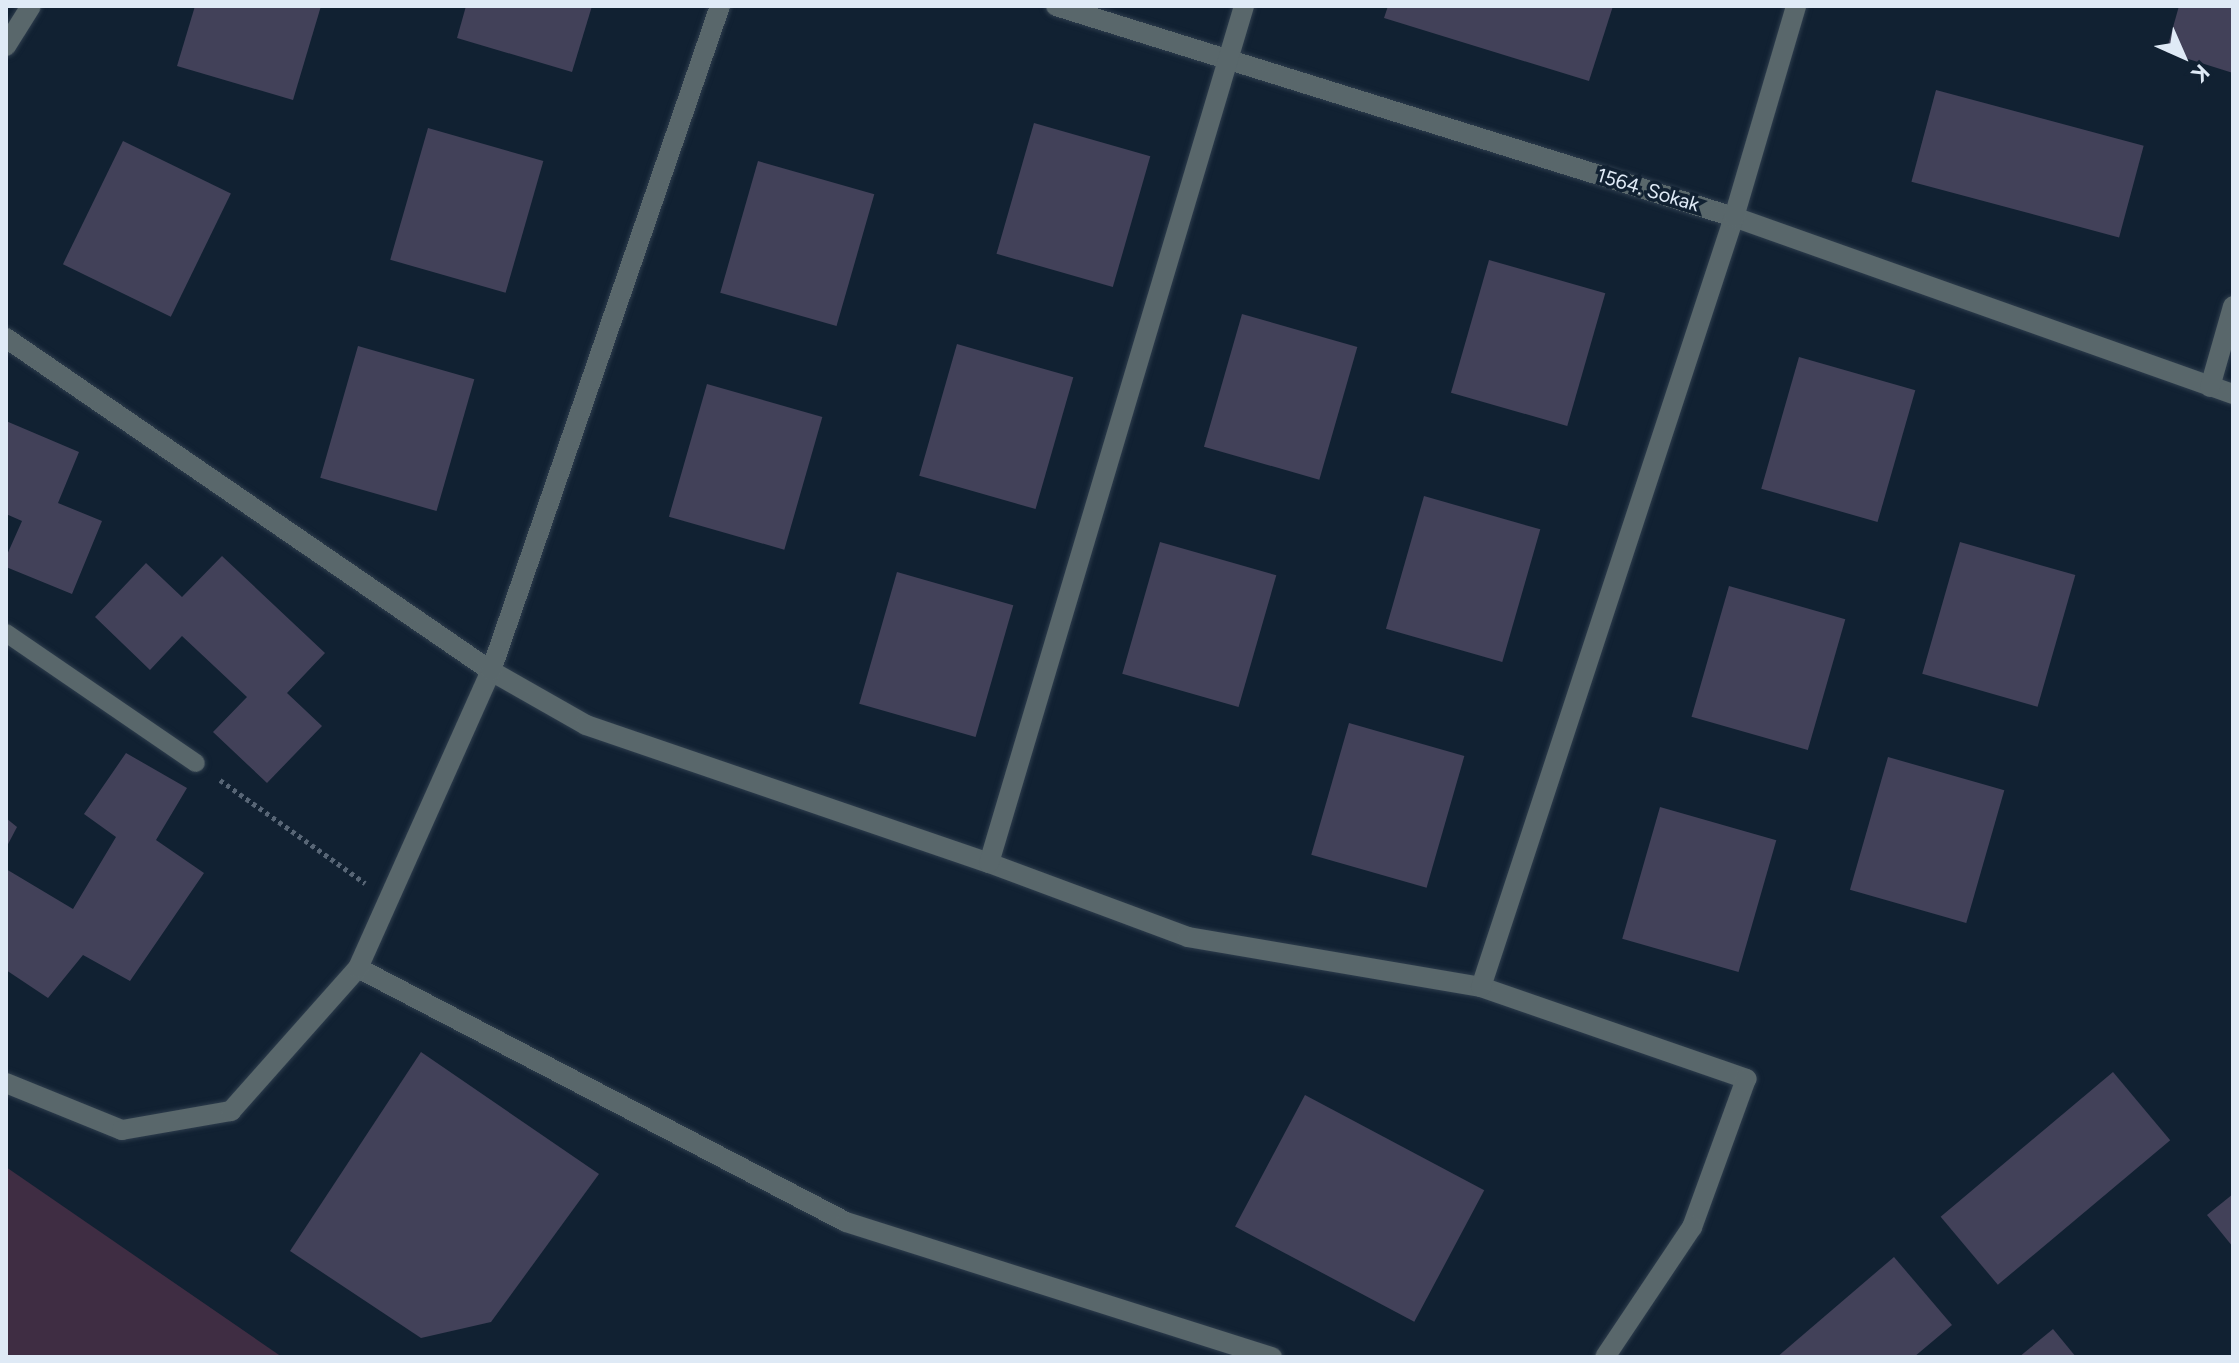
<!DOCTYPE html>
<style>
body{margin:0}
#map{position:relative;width:2239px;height:1363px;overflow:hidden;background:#112132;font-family:Figtree,sans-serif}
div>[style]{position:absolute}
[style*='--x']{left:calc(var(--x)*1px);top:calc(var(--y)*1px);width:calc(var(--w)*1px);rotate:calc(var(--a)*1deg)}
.green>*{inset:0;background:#3f2d43}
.building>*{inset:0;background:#424159;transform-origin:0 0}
.path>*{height:5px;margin-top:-2.5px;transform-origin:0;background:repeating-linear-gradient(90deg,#586676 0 4px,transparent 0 8px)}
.roads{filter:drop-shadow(0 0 2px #2e3d4d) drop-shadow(0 0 2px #2e3d4d)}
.lane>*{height:18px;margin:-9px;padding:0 9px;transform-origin:9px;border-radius:9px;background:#59676b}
.street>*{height:20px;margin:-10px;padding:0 10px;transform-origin:10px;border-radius:10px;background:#59676b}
span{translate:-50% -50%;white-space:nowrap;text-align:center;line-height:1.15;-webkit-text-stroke:7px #112132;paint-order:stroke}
.street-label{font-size:20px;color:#dfeaf6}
.frame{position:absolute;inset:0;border:8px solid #dfeaf6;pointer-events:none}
.north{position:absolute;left:2143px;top:16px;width:80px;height:80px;-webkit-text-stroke:6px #112132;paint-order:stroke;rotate:135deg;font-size:22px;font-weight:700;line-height:32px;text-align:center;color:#dfeaf6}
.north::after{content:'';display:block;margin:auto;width:28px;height:36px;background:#dfeaf6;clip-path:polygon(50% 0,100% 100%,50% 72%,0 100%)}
</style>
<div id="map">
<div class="green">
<div style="clip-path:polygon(6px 1167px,282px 1357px,6px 1357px)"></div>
</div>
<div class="building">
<div style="clip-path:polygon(195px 6px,321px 6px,293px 100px,177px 66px)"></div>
<div style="clip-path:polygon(466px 6px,592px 6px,572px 72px,457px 38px)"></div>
<div style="clip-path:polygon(1388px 6px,1613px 6px,1589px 81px,1384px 18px)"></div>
<div style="clip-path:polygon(2179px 6px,2233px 6px,2233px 73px,2166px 52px)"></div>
<div style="left:1936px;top:90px;width:215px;height:95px;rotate:15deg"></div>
<div style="left:1034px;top:123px;width:121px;height:136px;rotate:16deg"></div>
<div style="left:428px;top:128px;width:120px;height:137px;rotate:16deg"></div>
<div style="left:123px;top:141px;width:120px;height:137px;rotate:26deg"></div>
<div style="left:758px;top:161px;width:121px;height:137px;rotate:16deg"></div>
<div style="left:1489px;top:260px;width:121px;height:138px;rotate:16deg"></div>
<div style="left:1242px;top:314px;width:120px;height:138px;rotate:16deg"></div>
<div style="left:957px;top:344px;width:121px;height:137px;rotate:16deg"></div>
<div style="left:358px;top:346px;width:121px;height:137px;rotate:16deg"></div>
<div style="left:1799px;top:357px;width:121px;height:137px;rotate:16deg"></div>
<div style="left:707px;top:384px;width:120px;height:138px;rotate:16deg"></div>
<div style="clip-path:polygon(6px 421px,79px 452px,58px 503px,102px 521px,72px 594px,6px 567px,6px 557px,22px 521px,6px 514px)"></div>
<div style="left:1424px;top:496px;width:121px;height:138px;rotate:16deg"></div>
<div style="left:1160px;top:542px;width:121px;height:137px;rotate:16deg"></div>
<div style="left:1960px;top:542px;width:120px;height:137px;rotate:16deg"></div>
<div style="clip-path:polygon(222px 556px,325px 653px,287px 693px,322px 726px,267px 783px,213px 732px,247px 697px,182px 636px,150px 670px,95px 617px,146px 563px,182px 597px)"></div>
<div style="left:897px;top:572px;width:121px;height:137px;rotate:16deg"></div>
<div style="left:1729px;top:586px;width:121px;height:136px;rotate:16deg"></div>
<div style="left:1349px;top:723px;width:120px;height:137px;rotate:16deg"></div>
<div style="clip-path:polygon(126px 753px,187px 788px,156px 840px,204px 873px,130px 981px,83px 955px,48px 998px,6px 970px,6px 869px,73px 909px,116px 837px,84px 814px)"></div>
<div style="left:1888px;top:757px;width:121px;height:138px;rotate:16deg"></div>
<div style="left:1660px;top:807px;width:121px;height:137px;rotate:16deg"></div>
<div style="clip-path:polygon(6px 818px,17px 827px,6px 848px)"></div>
<div style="clip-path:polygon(421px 1052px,599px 1174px,491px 1322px,421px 1338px,290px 1251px)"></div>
<div style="left:2113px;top:1072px;width:89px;height:225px;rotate:50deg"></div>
<div style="left:1305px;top:1095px;width:203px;height:149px;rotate:28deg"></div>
<div style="clip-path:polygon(2233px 1194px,2233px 1247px,2207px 1215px)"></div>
<div style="clip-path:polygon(1894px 1257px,1952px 1325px,1914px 1357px,1777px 1357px)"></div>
<div style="clip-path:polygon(2053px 1329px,2076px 1357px,2019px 1357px)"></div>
</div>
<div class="path">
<div style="--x:220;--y:780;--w:178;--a:35.4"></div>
</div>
<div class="roads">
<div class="lane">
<div style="--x:6;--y:633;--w:230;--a:34.4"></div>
</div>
<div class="street">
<div style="--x:1056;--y:6;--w:710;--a:17.29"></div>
<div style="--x:1734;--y:217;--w:529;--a:19.53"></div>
<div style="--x:6;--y:46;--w:47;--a:-58"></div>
<div style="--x:6;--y:338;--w:588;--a:34.47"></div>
<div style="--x:491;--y:671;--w:109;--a:29.6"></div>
<div style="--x:586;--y:725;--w:426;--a:18.9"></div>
<div style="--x:989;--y:863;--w:212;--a:20.4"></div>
<div style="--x:1188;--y:937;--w:297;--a:9.7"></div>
<div style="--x:1481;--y:987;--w:281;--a:19.1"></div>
<div style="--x:1746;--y:1079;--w:158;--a:110"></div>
<div style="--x:1692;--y:1227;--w:156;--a:123.8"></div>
<div style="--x:2210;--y:387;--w:84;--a:-74.1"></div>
<div style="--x:989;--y:863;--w:894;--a:-73.43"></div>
<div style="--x:358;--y:968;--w:550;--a:27.5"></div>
<div style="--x:846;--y:1222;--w:447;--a:17.6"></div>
<div style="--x:1481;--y:987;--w:810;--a:-71.81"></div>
<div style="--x:1734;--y:217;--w:220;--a:-73.6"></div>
<div style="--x:6;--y:1083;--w:125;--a:22.1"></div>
<div style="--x:122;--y:1130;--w:111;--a:-9.9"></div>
<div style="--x:231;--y:1111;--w:191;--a:-48.4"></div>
<div style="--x:358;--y:968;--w:325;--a:-65.9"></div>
<div style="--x:491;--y:671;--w:703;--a:-71"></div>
</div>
</div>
<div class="street-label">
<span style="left:1648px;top:190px;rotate:17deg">1564. Sokak</span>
</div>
<div class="frame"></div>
<div class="north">K</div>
</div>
